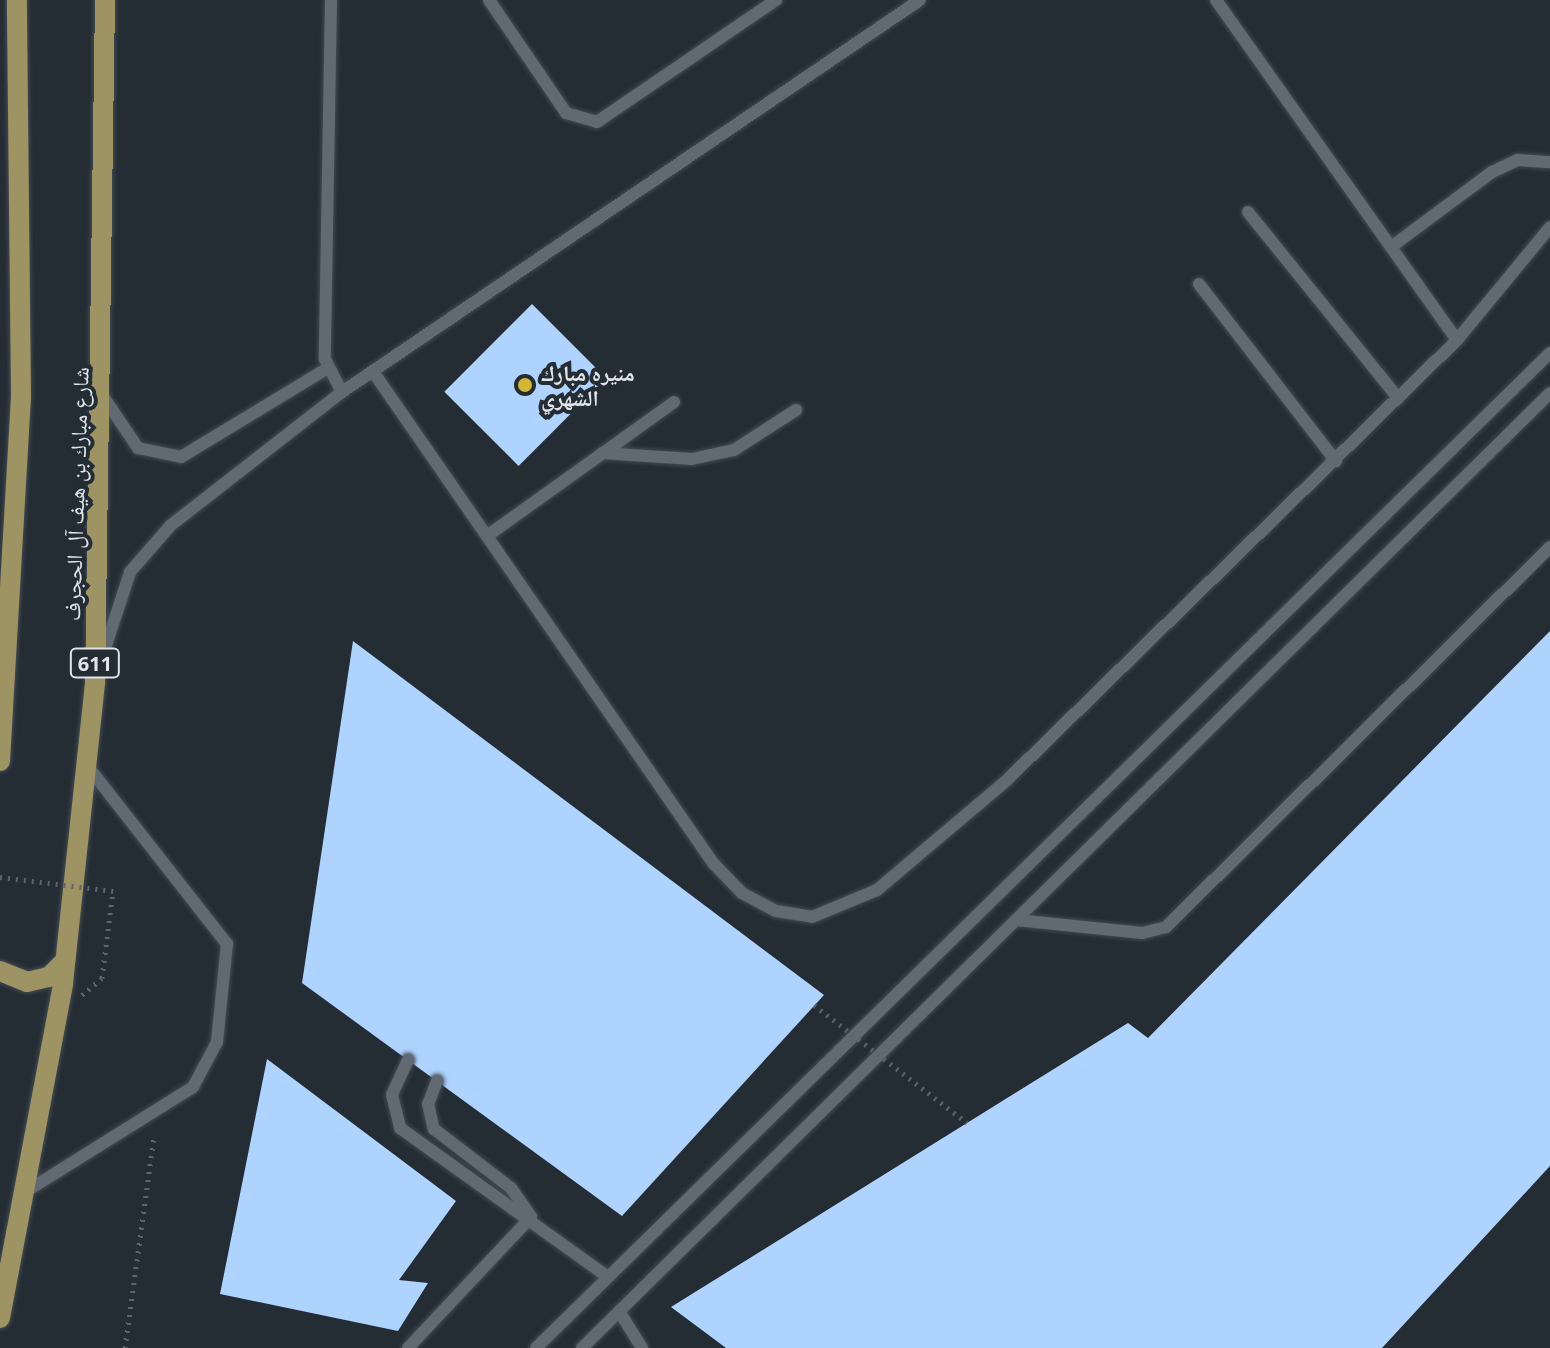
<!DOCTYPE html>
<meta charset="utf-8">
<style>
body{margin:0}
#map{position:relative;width:1550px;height:1348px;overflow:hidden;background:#242c34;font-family:"Noto Sans","Noto Naskh Arabic",sans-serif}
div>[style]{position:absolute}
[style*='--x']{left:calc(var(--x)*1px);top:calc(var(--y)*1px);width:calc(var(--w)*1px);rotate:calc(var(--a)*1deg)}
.building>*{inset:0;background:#aed3ff;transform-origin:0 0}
.path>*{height:5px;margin-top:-2.5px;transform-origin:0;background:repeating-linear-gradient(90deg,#5d646b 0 2px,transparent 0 8px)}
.roads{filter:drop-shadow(0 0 2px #444a52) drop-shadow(0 0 2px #444a52)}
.lane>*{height:12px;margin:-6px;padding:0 6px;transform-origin:6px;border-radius:6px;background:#616973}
.primary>*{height:20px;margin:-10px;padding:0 10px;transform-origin:10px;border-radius:10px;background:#9d9363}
.path-bridge>*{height:5px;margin-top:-2.5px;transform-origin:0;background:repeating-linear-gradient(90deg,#5d646b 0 2px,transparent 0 8px)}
.dots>*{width:22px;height:22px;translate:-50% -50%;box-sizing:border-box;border:4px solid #242c34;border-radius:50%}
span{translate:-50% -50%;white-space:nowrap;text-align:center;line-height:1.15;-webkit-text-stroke:8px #242c34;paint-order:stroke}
.shield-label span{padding:2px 6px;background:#242c34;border:2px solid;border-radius:6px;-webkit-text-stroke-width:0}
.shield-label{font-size:20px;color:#e0e5eb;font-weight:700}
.poi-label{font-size:22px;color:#e0e5eb;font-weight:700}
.left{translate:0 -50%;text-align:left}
.street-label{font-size:22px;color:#e0e5eb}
</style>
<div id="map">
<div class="building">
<div style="left:532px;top:304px;width:105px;height:124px;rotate:45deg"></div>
<div style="clip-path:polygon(1550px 631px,1550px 1166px,1382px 1348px,726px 1348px,671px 1307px,1128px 1023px,1148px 1038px)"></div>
<div style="clip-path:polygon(353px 641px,824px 995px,622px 1216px,302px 983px)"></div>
<div style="clip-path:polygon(267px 1059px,456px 1201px,399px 1280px,428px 1283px,398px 1331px,220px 1294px)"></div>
</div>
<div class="path">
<div style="--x:82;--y:995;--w:26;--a:-40"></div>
<div style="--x:102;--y:978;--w:88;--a:-82.8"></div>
<div style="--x:125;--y:1348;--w:215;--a:-82.2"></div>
</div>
<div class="roads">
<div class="lane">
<div style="--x:331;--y:0;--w:359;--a:91"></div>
<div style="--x:325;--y:359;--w:37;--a:63"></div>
<div style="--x:489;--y:0;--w:137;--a:55.7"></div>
<div style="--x:566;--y:113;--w:32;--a:16"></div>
<div style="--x:597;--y:122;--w:217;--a:-34.3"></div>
<div style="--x:1216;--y:0;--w:417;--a:54.7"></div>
<div style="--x:1248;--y:212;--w:239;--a:51.1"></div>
<div style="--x:1391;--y:247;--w:126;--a:-36.6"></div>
<div style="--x:1492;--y:172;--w:29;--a:-25"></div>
<div style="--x:1518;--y:160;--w:32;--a:4"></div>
<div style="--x:1199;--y:284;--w:224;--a:52.3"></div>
<div style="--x:374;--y:373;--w:596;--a:55.32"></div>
<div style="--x:713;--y:863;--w:42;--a:46"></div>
<div style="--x:742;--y:893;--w:38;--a:28"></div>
<div style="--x:776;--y:911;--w:36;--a:9"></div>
<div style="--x:812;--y:917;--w:70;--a:-22.6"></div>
<div style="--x:877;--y:890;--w:170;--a:-40.2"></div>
<div style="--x:1007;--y:780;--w:629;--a:-44.36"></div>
<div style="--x:1457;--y:340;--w:146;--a:-50.5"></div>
<div style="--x:103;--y:396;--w:63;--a:56.1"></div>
<div style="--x:138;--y:448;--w:44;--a:11.8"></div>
<div style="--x:181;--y:457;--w:172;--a:-31.2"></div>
<div style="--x:602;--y:453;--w:90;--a:3.8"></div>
<div style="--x:692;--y:459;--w:43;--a:-12.1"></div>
<div style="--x:734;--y:450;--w:74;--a:-32.8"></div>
<div style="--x:487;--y:536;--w:230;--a:-35.6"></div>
<div style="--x:100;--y:664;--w:97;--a:-71.9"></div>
<div style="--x:130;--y:572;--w:62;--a:-48.9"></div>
<div style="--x:171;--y:525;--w:217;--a:-37.9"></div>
<div style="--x:342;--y:392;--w:698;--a:-34.15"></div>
<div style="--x:1016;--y:920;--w:127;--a:5.9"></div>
<div style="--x:1142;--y:933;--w:25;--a:-14"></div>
<div style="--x:1166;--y:927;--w:540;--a:-44.7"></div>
<div style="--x:408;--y:1060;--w:38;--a:115"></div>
<div style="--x:392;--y:1095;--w:34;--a:76"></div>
<div style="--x:400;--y:1128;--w:256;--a:35.6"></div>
<div style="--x:437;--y:1081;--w:25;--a:111"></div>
<div style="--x:428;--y:1104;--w:26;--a:77"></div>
<div style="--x:434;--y:1129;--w:97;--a:37.5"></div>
<div style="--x:511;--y:1188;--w:35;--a:55"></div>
<div style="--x:22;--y:1194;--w:202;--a:-32"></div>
<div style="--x:193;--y:1087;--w:51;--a:-61.9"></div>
<div style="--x:217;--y:1042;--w:99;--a:-84.2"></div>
<div style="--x:227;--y:944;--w:229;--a:-128.1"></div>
<div style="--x:619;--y:1311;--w:44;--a:58.1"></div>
<div style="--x:408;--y:1348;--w:180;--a:-46.8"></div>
<div style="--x:536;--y:1348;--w:1421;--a:-44.46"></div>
<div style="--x:582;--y:1348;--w:1360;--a:-44.61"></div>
</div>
<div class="primary">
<div style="--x:0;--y:761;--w:365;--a:-86.7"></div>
<div style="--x:21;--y:397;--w:397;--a:-90.6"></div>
<div style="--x:0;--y:971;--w:29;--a:22"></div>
<div style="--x:27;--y:982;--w:23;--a:-13"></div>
<div style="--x:49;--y:977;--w:23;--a:-45"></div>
<div style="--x:0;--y:1318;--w:341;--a:-79.3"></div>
<div style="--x:63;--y:983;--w:303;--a:-83.9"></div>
<div style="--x:95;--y:682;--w:682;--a:-89.16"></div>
</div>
</div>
<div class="path-bridge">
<div style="--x:0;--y:877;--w:114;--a:7.1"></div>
<div style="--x:814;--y:1005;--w:193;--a:37.6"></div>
</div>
<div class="dots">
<div style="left:525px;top:385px;background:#d4b635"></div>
</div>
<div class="shield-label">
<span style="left:95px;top:663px">611</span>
</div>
<div class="poi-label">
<span class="left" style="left:541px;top:385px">منيره مبارك<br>الشهري</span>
</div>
<div class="street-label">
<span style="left:76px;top:494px;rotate:-88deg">شارع مبارك بن هيف آل الحجرف</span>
</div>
</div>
